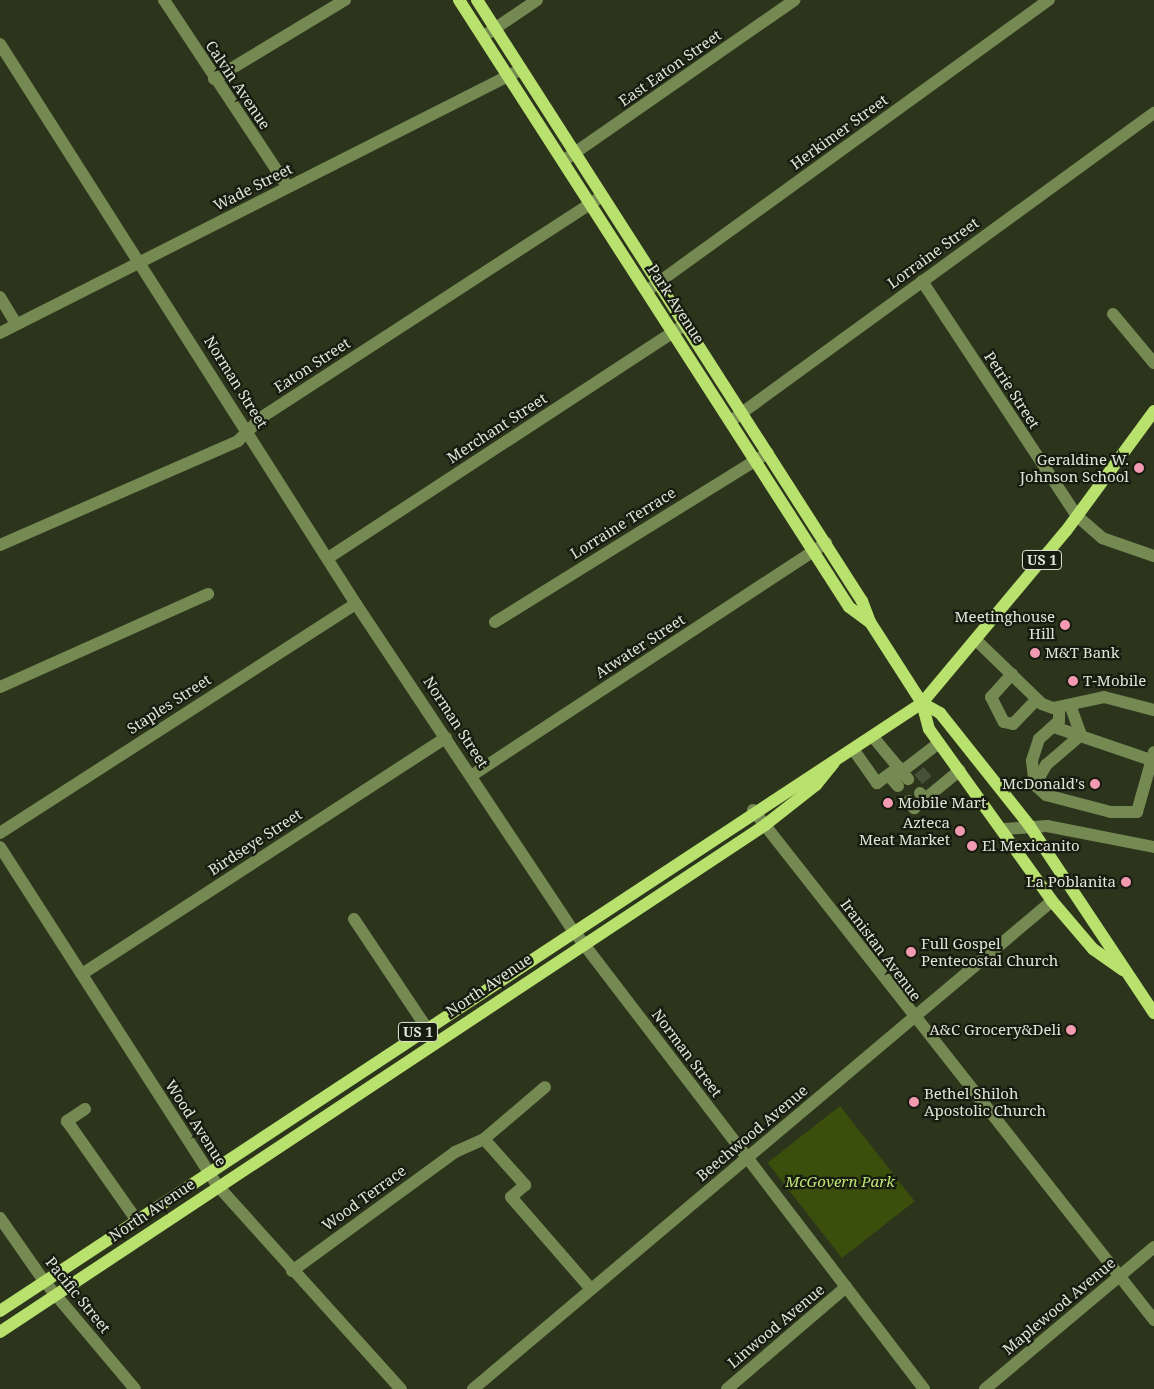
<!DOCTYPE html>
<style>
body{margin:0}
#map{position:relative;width:1154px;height:1389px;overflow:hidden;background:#2c351c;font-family:"Noto Serif",serif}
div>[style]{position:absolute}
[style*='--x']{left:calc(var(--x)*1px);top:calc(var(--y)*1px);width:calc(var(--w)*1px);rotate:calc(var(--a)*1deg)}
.green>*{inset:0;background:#3b4f0c;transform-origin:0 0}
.minor-tunnel>*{height:12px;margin-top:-6px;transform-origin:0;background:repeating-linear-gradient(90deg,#475038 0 12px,transparent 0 18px)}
.minor>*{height:12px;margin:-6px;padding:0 6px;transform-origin:6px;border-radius:6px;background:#758953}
.major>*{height:12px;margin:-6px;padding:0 6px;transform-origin:6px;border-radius:6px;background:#b9e16d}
.dots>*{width:14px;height:14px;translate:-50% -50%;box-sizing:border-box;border:2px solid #171b10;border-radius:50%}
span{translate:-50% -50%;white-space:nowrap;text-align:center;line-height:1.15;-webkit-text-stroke:4.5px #171b10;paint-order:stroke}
.shield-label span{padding:1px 4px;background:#171b10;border:1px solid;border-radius:4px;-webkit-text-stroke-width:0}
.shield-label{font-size:14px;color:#dfe6d6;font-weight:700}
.street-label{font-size:15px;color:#dfe6d6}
.poi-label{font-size:15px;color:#dfe6d6}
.right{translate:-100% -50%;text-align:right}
.left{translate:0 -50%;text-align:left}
.park-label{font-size:15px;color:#bee675;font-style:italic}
</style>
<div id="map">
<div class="green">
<div style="left:840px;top:1106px;width:121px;height:92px;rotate:52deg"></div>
</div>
<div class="minor-tunnel">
<div style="--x:919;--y:771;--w:18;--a:49"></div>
</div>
<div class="minor">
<div style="--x:164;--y:0;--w:224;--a:56.5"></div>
<div style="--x:484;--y:36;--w:64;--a:-34.2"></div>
<div style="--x:0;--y:44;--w:664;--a:57.56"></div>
<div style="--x:356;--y:604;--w:392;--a:56.4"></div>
<div style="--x:573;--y:930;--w:578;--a:52.59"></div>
<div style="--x:214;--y:79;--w:153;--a:-31.1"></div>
<div style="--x:563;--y:161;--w:282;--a:-34.8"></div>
<div style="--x:922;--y:281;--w:282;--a:56.6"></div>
<div style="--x:1077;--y:516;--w:33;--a:41"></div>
<div style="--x:1102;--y:538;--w:55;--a:19.1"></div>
<div style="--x:648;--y:290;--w:495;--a:-35.9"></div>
<div style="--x:0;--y:297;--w:31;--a:59"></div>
<div style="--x:1113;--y:314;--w:64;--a:50.1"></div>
<div style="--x:0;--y:333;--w:583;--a:-26.83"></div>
<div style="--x:732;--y:420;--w:522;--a:-36.04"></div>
<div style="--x:0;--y:545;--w:260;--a:-23.6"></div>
<div style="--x:238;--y:441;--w:34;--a:-45"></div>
<div style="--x:262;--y:417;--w:404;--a:-33"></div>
<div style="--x:328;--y:558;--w:423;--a:-33.2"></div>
<div style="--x:495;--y:622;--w:321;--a:-31.8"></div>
<div style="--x:976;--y:640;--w:92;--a:44.1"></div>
<div style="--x:1042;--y:704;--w:12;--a:20"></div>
<div style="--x:1053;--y:708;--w:52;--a:-12.2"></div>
<div style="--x:1104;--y:697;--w:52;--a:14.6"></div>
<div style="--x:1012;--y:674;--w:31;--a:132"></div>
<div style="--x:991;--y:697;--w:28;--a:63"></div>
<div style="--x:1004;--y:722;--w:9;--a:13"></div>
<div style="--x:1013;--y:724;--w:33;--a:-46"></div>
<div style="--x:0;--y:687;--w:228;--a:-24.1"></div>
<div style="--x:1059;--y:707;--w:14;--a:90"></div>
<div style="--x:1059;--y:721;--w:27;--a:138"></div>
<div style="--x:1039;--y:739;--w:23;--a:108"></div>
<div style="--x:1032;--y:761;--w:24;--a:83"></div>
<div style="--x:1035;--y:785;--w:15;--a:42"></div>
<div style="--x:1046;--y:795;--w:67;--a:14.7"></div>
<div style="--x:1111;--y:812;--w:26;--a:0"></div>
<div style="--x:1137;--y:812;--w:62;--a:-74.2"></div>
<div style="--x:1054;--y:727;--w:106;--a:18.8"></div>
<div style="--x:873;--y:737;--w:55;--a:50.2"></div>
<div style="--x:853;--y:749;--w:42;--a:54.8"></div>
<div style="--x:877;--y:783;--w:27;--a:-36"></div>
<div style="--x:471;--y:776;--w:425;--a:-33.3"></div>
<div style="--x:1035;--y:785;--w:23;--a:-61"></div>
<div style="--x:1046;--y:765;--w:46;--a:-40.6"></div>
<div style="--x:1081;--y:735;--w:32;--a:-110"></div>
<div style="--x:898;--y:786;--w:9;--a:-131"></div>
<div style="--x:892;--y:779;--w:59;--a:-37.5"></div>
<div style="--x:920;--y:793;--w:8;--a:50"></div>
<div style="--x:925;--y:799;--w:45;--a:-39.6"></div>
<div style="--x:909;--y:801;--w:9;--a:54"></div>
<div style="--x:914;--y:808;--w:14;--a:-39"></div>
<div style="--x:753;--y:810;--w:649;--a:51.82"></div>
<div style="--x:1004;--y:829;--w:43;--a:-4"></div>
<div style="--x:1047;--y:826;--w:109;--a:11.1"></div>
<div style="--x:0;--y:833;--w:423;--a:-32.8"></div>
<div style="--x:0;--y:847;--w:402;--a:57.3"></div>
<div style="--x:217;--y:1185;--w:275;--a:48"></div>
<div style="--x:354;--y:919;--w:130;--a:56.3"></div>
<div style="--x:82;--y:974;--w:434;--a:-33"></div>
<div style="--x:85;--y:1109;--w:22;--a:146"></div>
<div style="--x:67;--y:1121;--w:120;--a:54.9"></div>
<div style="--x:484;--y:1139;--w:62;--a:48.3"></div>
<div style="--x:525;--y:1185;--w:18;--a:139"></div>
<div style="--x:511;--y:1197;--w:122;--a:49"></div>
<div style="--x:0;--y:1218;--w:77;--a:55.1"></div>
<div style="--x:44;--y:1281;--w:141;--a:49.9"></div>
<div style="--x:292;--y:1271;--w:202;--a:-36.1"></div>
<div style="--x:455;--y:1152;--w:32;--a:-24"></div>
<div style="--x:484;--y:1139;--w:80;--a:-40.4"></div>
<div style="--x:473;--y:1389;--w:757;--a:-40.13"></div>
<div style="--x:727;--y:1389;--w:157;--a:-40.6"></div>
<div style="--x:985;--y:1389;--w:221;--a:-40"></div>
</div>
<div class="major">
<div style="--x:459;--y:0;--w:721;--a:57.28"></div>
<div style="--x:849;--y:607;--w:26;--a:36"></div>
<div style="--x:477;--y:0;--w:714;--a:57.36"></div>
<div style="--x:862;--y:601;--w:22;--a:69"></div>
<div style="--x:870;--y:622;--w:96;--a:57.3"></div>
<div style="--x:922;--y:703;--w:27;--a:75"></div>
<div style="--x:929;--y:729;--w:211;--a:54.4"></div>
<div style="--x:1052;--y:901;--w:63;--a:49.5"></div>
<div style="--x:1093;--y:949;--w:37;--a:35"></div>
<div style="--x:922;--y:703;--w:21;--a:29"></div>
<div style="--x:940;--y:713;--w:143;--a:51.5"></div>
<div style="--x:1029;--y:825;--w:226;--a:56.4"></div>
<div style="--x:0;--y:1311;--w:1104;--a:-33.4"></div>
<div style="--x:922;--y:703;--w:224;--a:-50.1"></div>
<div style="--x:1066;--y:531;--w:149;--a:-53.7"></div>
<div style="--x:0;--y:1332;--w:918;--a:-33.53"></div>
<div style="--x:765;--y:825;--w:65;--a:-38.1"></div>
<div style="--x:816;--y:785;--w:28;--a:-51"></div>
</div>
<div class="dots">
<div style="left:1139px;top:468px;background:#f29ab0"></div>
<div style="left:1065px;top:625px;background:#f29ab0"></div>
<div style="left:1035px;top:653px;background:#f29ab0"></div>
<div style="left:1073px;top:681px;background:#f29ab0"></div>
<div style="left:1095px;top:784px;background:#f29ab0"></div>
<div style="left:888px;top:803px;background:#f29ab0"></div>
<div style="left:960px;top:831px;background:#f29ab0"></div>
<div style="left:972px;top:846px;background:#f29ab0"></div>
<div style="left:1126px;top:882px;background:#f29ab0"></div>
<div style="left:911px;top:952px;background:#f29ab0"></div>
<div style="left:1071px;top:1030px;background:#f29ab0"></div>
<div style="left:914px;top:1102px;background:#f29ab0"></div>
</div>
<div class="shield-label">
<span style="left:1042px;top:560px">US 1</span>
<span style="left:418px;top:1032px">US 1</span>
</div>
<div class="street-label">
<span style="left:670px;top:68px;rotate:-35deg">East Eaton Street</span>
<span style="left:238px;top:85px;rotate:56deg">Calvin Avenue</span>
<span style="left:839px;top:132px;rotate:-36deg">Herkimer Street</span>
<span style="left:253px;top:187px;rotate:-27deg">Wade Street</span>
<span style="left:933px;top:253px;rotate:-36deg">Lorraine Street</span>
<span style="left:676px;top:304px;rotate:57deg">Park Avenue</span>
<span style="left:312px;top:365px;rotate:-33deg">Eaton Street</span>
<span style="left:236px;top:382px;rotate:58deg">Norman Street</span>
<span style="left:1012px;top:390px;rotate:57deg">Petrie Street</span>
<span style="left:497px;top:428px;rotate:-33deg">Merchant Street</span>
<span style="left:623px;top:523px;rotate:-32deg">Lorraine Terrace</span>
<span style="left:640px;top:646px;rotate:-33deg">Atwater Street</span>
<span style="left:169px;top:704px;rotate:-33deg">Staples Street</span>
<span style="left:456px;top:722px;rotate:57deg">Norman Street</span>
<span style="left:255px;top:842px;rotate:-33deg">Birdseye Street</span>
<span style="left:881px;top:950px;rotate:53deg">Iranistan Avenue</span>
<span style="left:489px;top:985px;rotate:-34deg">North Avenue</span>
<span style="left:687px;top:1053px;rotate:53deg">Norman Street</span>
<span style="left:196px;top:1123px;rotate:57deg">Wood Avenue</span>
<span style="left:752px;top:1133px;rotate:-40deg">Beechwood Avenue</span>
<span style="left:364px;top:1198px;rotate:-36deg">Wood Terrace</span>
<span style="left:152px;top:1210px;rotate:-34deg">North Avenue</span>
<span style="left:78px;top:1295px;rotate:51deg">Pacific Street</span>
<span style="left:1059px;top:1306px;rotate:-40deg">Maplewood Avenue</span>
<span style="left:776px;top:1326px;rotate:-40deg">Linwood Avenue</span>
</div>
<div class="poi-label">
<span class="right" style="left:1129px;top:468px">Geraldine W.<br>Johnson School</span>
<span class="right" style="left:1055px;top:625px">Meetinghouse<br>Hill</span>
<span class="left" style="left:1045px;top:653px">M&amp;T Bank</span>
<span class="left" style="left:1083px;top:681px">T-Mobile</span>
<span class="right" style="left:1085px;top:784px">McDonald's</span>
<span class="left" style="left:898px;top:803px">Mobile Mart</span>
<span class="right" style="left:950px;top:831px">Azteca<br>Meat Market</span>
<span class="left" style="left:982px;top:846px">El Mexicanito</span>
<span class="right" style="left:1116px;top:882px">La Poblanita</span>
<span class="left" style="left:921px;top:952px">Full Gospel<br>Pentecostal Church</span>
<span class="right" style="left:1061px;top:1030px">A&amp;C Grocery&amp;Deli</span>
<span class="left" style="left:924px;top:1102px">Bethel Shiloh<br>Apostolic Church</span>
</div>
<div class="park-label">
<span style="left:840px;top:1182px">McGovern Park</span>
</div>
</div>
